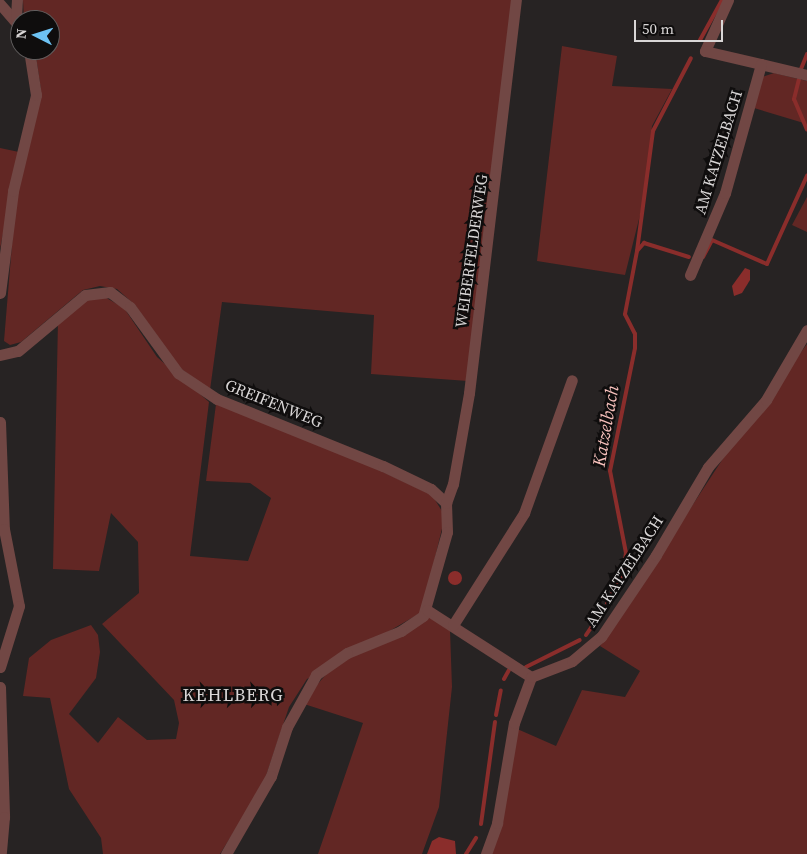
<!DOCTYPE html>
<style>
body{margin:0}
#map{position:relative;width:807px;height:854px;overflow:hidden;background:#272323;font-family:"Source Serif 4",serif}
div>[style]{position:absolute}
[style*='--x']{left:calc(var(--x)*1px);top:calc(var(--y)*1px);width:calc(var(--w)*1px);rotate:calc(var(--a)*1deg)}
.green>*{inset:0;background:#622724}
.water>*{inset:0;background:#8a2d2b}
.round{border-radius:50%}
.stream>*{height:4px;margin:-2px;padding:0 2px;transform-origin:2px;border-radius:2px;background:#8a2d2b}
.minor>*{height:11px;margin:-5.5px;padding:0 5.5px;transform-origin:5.5px;border-radius:5.5px;background:#714744}
span{translate:-50% -50%;white-space:nowrap;text-align:center;line-height:1.15;-webkit-text-stroke:5px #0f0d0d;paint-order:stroke}
.street-label{font-size:16px;color:#d9d6d6}
.water-label{font-size:18px;color:#f8c1bc;font-style:italic}
.neighbourhood-label{font-size:18px;color:#d9d6d6;letter-spacing:1px}
.north{position:absolute;left:10px;top:10px;width:50px;height:50px;box-sizing:border-box;background:#0f0d0d;border:1px solid #605d5d;border-radius:50%;rotate:275deg;font-size:14px;font-weight:700;line-height:20px;text-align:center;color:#d9d6d6}
.north::after{content:'';display:block;margin:auto;width:18px;height:22px;background:#6dc2f3;clip-path:polygon(50% 0,100% 100%,50% 72%,0 100%)}
.scale{position:absolute;left:634px;top:20px;width:89px;height:22px;box-sizing:border-box;border:2px solid #d9d6d6;border-top:0;padding-left:6px;font-size:15px;line-height:18px;white-space:nowrap;color:#d9d6d6;-webkit-text-stroke:4px #0f0d0d;paint-order:stroke}
</style>
<div id="map">
<div class="green">
<div style="clip-path:polygon(23px 0,513px 0,468px 381px,371px 374px,374px 315px,222px 302px,210px 390px,180px 368px,135px 305px,117px 289px,100px 286px,83px 290px,21px 342px,10px 345px,4px 341px,16px 196px,41px 90px,35px 50px,50px 50px,50px 20px,24px 20px)"></div>
<div style="clip-path:polygon(562px 46px,617px 56px,612px 86px,672px 89px,652px 126px,645px 195px,625px 275px,537px 261px)"></div>
<div style="clip-path:polygon(774px 73px,807px 81px,807px 124px,754px 108px,762px 77px)"></div>
<div style="clip-path:polygon(0 148px,19px 152px,0 249px)"></div>
<div style="clip-path:polygon(807px 197px,807px 232px,792px 225px)"></div>
<div style="clip-path:polygon(103px 296px,124px 308px,157px 357px,209px 402px,190px 556px,248px 561px,271px 498px,250px 483px,206px 481px,216px 404px,349px 456px,432px 495px,445px 516px,422px 612px,307px 679px,289px 707px,263px 785px,220px 854px,103px 854px,101px 838px,69px 789px,50px 698px,23px 696px,29px 658px,51px 640px,91px 625px,98px 635px,100px 652px,96px 678px,69px 714px,98px 743px,118px 717px,147px 740px,176px 739px,179px 723px,174px 700px,102px 624px,139px 593px,138px 542px,111px 513px,99px 571px,53px 569px,58px 320px,88px 299px)"></div>
<div style="clip-path:polygon(807px 344px,807px 854px,486px 854px,515px 728px,556px 746px,582px 690px,625px 697px,640px 671px,600px 646px,726px 454px)"></div>
<div style="clip-path:polygon(429px 617px,450px 630px,452px 687px,439px 807px,422px 854px,318px 854px,363px 723px,301px 703px,336px 663px)"></div>
</div>
<div class="water">
<div style="clip-path:polygon(745px 268px,750px 270px,750px 280px,742px 293px,734px 296px,732px 286px)"></div>
<div class="round" style="left:448px;top:571px;width:14px;height:14px"></div>
<div style="clip-path:polygon(439px 837px,455px 841px,456px 854px,427px 854px,432px 841px)"></div>
</div>
<div class="stream">
<div style="--x:700;--y:40;--w:46;--a:-61.2"></div>
<div style="--x:801;--y:69;--w:16;--a:-68"></div>
<div style="--x:799;--y:79;--w:21;--a:104"></div>
<div style="--x:794;--y:99;--w:33;--a:67"></div>
<div style="--x:637;--y:251;--w:121;--a:-82.4"></div>
<div style="--x:653;--y:131;--w:82;--a:-62.5"></div>
<div style="--x:703;--y:257;--w:19;--a:-62"></div>
<div style="--x:712;--y:240;--w:60;--a:23.6"></div>
<div style="--x:767;--y:264;--w:97;--a:-65.6"></div>
<div style="--x:607;--y:603;--w:33;--a:-61"></div>
<div style="--x:623;--y:574;--w:21;--a:-82"></div>
<div style="--x:626;--y:553;--w:84;--a:-101"></div>
<div style="--x:610;--y:471;--w:126;--a:-78.5"></div>
<div style="--x:635;--y:348;--w:14;--a:-90"></div>
<div style="--x:635;--y:334;--w:22;--a:-117"></div>
<div style="--x:625;--y:314;--w:64;--a:-79.2"></div>
<div style="--x:637;--y:251;--w:11;--a:-49"></div>
<div style="--x:644;--y:243;--w:47;--a:17.3"></div>
<div style="--x:586;--y:635;--w:25;--a:-56"></div>
<div style="--x:526;--y:667;--w:60;--a:-26.6"></div>
<div style="--x:504;--y:679;--w:10;--a:-61"></div>
<div style="--x:496;--y:715;--w:25;--a:-79"></div>
<div style="--x:481;--y:824;--w:103;--a:-82.2"></div>
<div style="--x:466;--y:854;--w:19;--a:-58"></div>
</div>
<div class="minor">
<div style="--x:728;--y:0;--w:56;--a:114.3"></div>
<div style="--x:705;--y:51;--w:105;--a:13.2"></div>
<div style="--x:0;--y:4;--w:30;--a:49"></div>
<div style="--x:16;--y:18;--w:18;--a:-87"></div>
<div style="--x:690;--y:275;--w:89;--a:-66.9"></div>
<div style="--x:725;--y:193;--w:134;--a:-74.4"></div>
<div style="--x:0;--y:293;--w:103;--a:-82.7"></div>
<div style="--x:13;--y:191;--w:99;--a:-76.5"></div>
<div style="--x:36;--y:95;--w:46;--a:-98.8"></div>
<div style="--x:0;--y:355;--w:18;--a:-13"></div>
<div style="--x:18;--y:351;--w:87;--a:-39.9"></div>
<div style="--x:85;--y:295;--w:25;--a:-7"></div>
<div style="--x:110;--y:292;--w:25;--a:37"></div>
<div style="--x:130;--y:307;--w:82;--a:54"></div>
<div style="--x:178;--y:373;--w:47;--a:33.7"></div>
<div style="--x:217;--y:399;--w:179;--a:22"></div>
<div style="--x:383;--y:466;--w:53;--a:25.6"></div>
<div style="--x:431;--y:489;--w:21;--a:43"></div>
<div style="--x:446;--y:503;--w:29;--a:88"></div>
<div style="--x:447;--y:532;--w:87;--a:105.9"></div>
<div style="--x:423;--y:616;--w:27;--a:146"></div>
<div style="--x:401;--y:631;--w:58;--a:157.8"></div>
<div style="--x:347;--y:653;--w:38;--a:145"></div>
<div style="--x:316;--y:675;--w:60;--a:119.1"></div>
<div style="--x:287;--y:727;--w:52;--a:108.1"></div>
<div style="--x:271;--y:776;--w:90;--a:120"></div>
<div style="--x:0;--y:422;--w:107;--a:87.9"></div>
<div style="--x:4;--y:529;--w:78;--a:79"></div>
<div style="--x:19;--y:606;--w:64;--a:107.3"></div>
<div style="--x:446;--y:503;--w:20;--a:-70"></div>
<div style="--x:453;--y:484;--w:92;--a:-80"></div>
<div style="--x:469;--y:393;--w:396;--a:-83.2"></div>
<div style="--x:427;--y:610;--w:124;--a:32.8"></div>
<div style="--x:453;--y:625;--w:133;--a:-57.6"></div>
<div style="--x:524;--y:513;--w:141;--a:-70.2"></div>
<div style="--x:0;--y:687;--w:130;--a:88.2"></div>
<div style="--x:4;--y:817;--w:37;--a:95"></div>
<div style="--x:486;--y:854;--w:33;--a:-70"></div>
<div style="--x:497;--y:823;--w:101;--a:-80.4"></div>
<div style="--x:514;--y:723;--w:49;--a:-69.7"></div>
<div style="--x:531;--y:677;--w:44;--a:-21.3"></div>
<div style="--x:572;--y:661;--w:38;--a:-40"></div>
<div style="--x:601;--y:637;--w:99;--a:-56.1"></div>
<div style="--x:656;--y:555;--w:102;--a:-59.4"></div>
<div style="--x:708;--y:467;--w:89;--a:-49.1"></div>
<div style="--x:766;--y:400;--w:81;--a:-59.6"></div>
</div>
<div class="street-label">
<span style="left:718px;top:152px;rotate:-73deg">AM KATZELBACH</span>
<span style="left:471px;top:251px;rotate:-82deg">WEIBERFELDERWEG</span>
<span style="left:274px;top:403px;rotate:22deg">GREIFENWEG</span>
<span style="left:624px;top:571px;rotate:-57deg">AM KATZELBACH</span>
</div>
<div class="water-label">
<span style="left:606px;top:426px;rotate:-80deg">Katzelbach</span>
</div>
<div class="neighbourhood-label">
<span style="left:233px;top:695px">KEHLBERG</span>
</div>
<div class="north">N</div>
<div class="scale">50 m</div>
</div>
